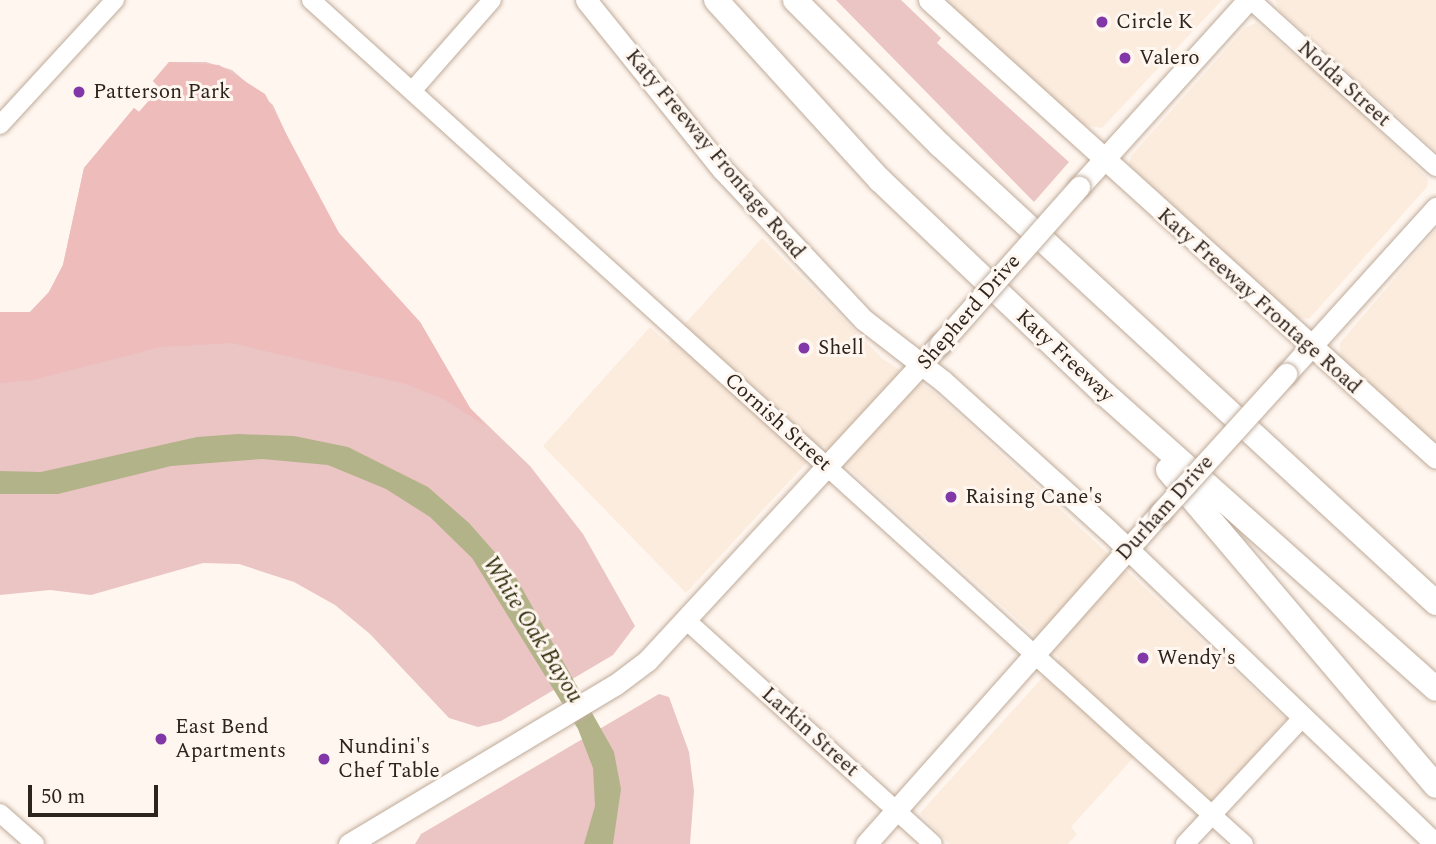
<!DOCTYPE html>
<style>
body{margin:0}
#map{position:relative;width:1436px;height:844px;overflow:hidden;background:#fff6ef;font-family:Spectral,serif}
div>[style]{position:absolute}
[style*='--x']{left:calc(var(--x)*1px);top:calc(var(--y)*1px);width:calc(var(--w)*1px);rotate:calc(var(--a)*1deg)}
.built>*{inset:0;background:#fcecde}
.green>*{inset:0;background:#ebc5c4}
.forest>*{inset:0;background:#edbcbb}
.water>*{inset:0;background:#b2b389}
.roads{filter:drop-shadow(0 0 2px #bfab99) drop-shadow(0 0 2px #bfab99)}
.minor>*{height:18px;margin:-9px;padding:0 9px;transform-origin:9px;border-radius:9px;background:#fff}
.major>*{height:21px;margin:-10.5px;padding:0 10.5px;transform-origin:10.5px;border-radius:10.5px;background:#fff}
.highway>*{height:24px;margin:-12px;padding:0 12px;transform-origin:12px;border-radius:12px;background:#fff}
.bridges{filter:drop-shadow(0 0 2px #bfab99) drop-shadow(0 0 2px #bfab99)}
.major-bridge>*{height:21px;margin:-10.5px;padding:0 10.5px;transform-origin:10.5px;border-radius:10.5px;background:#fff}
.dots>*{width:19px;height:19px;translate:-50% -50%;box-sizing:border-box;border:4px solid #fff6ef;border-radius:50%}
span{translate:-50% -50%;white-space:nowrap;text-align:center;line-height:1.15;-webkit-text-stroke:6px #fff6ef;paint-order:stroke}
.poi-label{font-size:21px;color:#2c241d}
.left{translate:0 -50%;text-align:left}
.street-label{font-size:21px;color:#2c241d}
.water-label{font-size:23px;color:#2e2e0b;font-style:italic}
.scale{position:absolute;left:28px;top:785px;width:130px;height:32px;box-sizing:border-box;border:4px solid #2c241d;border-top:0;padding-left:9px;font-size:21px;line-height:24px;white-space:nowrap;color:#2c241d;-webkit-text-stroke:5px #fff6ef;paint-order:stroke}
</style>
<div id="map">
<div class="built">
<div style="clip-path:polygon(944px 0,1222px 0,1102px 128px,1083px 125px)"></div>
<div style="clip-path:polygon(1275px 0,1436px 0,1436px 151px,1280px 11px)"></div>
<div style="clip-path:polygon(1256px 23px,1347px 98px,1428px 179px,1427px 187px,1309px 319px,1296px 317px,1129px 165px,1131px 156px,1245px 28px)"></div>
<div style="clip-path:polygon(1436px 230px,1436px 445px,1351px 369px,1340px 355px,1340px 343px)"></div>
<div style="clip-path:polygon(762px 238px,883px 359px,935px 393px,1286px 719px,1212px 806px,1144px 746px,1071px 827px,1077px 834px,1068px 844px,949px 844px,920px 813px,1060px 658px,823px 445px,686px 593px,543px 446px,650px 327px,668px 343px)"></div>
</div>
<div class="green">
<div style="clip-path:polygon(836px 0,901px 0,941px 38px,937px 43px,1069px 162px,1034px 202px)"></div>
<div style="clip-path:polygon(169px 62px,206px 62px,232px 70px,273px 105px,309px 184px,339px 233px,420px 322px,470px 408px,530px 466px,583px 534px,635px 626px,613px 655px,501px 721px,478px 727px,449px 718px,370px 634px,335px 605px,294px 582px,239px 564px,203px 563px,91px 595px,50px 590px,0 595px,0 312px,30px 312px,49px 292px,63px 265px,84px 168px,134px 108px,139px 112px,160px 88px,153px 81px)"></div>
<div style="clip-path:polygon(659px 694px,669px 697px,689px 752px,694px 791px,690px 844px,415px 844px,421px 834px)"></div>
</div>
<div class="forest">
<div style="clip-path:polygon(169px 62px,219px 65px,265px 94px,339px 233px,420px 322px,470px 408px,487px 427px,445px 400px,406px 384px,231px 343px,161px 347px,33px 380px,0 383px,0 312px,30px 312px,49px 292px,63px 265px,84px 168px,134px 108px,139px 112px,160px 88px,153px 81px)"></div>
</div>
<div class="water">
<div style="clip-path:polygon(238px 434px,294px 436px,348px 447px,428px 487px,469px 523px,514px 574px,614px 752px,621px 789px,613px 844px,584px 844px,595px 806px,593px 768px,578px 729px,472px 558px,430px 517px,386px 489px,328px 465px,262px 459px,171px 466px,58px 494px,0 494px,0 471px,41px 472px,197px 437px)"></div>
</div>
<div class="roads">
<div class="minor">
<div style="--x:311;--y:0;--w:1258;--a:42.13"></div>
<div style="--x:1251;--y:0;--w:249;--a:42.1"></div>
<div style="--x:412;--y:91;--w:121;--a:-48.7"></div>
<div style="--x:0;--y:125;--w:170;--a:-47.4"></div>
<div style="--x:686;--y:620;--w:333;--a:42.2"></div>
<div style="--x:0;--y:813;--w:47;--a:41.5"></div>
<div style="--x:1185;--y:844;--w:173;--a:-47.1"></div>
</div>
<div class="major">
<div style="--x:586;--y:0;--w:217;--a:51.2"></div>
<div style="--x:722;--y:169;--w:207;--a:46.8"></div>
<div style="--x:864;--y:320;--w:100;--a:37.7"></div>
<div style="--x:943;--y:381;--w:222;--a:42.1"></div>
<div style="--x:1108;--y:530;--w:454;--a:43.8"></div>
<div style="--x:929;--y:0;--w:683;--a:42.09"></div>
<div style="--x:1079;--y:187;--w:252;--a:-47.9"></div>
<div style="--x:1286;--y:374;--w:224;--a:-47.9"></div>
<div style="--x:349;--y:844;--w:310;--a:-30.9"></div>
<div style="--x:615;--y:685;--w:41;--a:-37.1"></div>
<div style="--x:648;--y:660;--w:430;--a:-47.3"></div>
<div style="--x:866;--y:844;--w:443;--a:-48.4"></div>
</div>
<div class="highway">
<div style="--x:716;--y:0;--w:244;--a:47.7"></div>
<div style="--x:880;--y:180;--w:311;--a:43.6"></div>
<div style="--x:1105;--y:394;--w:443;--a:41.7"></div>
<div style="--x:795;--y:0;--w:205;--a:45"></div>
<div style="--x:940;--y:145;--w:675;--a:42.72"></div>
<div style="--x:1168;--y:470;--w:414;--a:49.7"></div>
</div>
</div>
<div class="bridges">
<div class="major-bridge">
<div style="--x:940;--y:344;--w:210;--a:-48.5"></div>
<div style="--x:1160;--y:513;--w:188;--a:-47.8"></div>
</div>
</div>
<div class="dots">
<div style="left:1102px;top:22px;background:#8237a8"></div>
<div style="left:1125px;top:58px;background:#8237a8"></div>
<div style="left:79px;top:92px;background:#8237a8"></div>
<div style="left:804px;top:348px;background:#8237a8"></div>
<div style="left:951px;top:497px;background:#8237a8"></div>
<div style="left:1143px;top:658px;background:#8237a8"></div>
<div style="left:161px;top:739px;background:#8237a8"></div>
<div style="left:324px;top:759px;background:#8237a8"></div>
</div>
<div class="poi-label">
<span class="left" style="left:1116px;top:22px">Circle K</span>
<span class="left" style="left:1139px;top:58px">Valero</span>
<span class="left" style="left:93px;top:92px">Patterson Park</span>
<span class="left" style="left:818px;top:348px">Shell</span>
<span class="left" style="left:965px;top:497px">Raising Cane's</span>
<span class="left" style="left:1157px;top:658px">Wendy's</span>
<span class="left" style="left:175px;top:739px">East Bend<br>Apartments</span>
<span class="left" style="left:338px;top:759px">Nundini's<br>Chef Table</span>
</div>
<div class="street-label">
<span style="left:1344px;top:84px;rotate:42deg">Nolda Street</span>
<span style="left:715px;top:154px;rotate:50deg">Katy Freeway Frontage Road</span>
<span style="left:1259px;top:301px;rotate:42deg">Katy Freeway Frontage Road</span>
<span style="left:969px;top:312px;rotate:-49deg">Shepherd Drive</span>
<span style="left:1065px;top:356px;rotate:43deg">Katy Freeway</span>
<span style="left:778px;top:422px;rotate:42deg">Cornish Street</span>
<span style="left:1165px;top:508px;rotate:-48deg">Durham Drive</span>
<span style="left:810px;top:732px;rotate:42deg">Larkin Street</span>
</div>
<div class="water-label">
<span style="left:532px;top:630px;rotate:58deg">White Oak Bayou</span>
</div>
<div class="scale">50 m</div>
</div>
